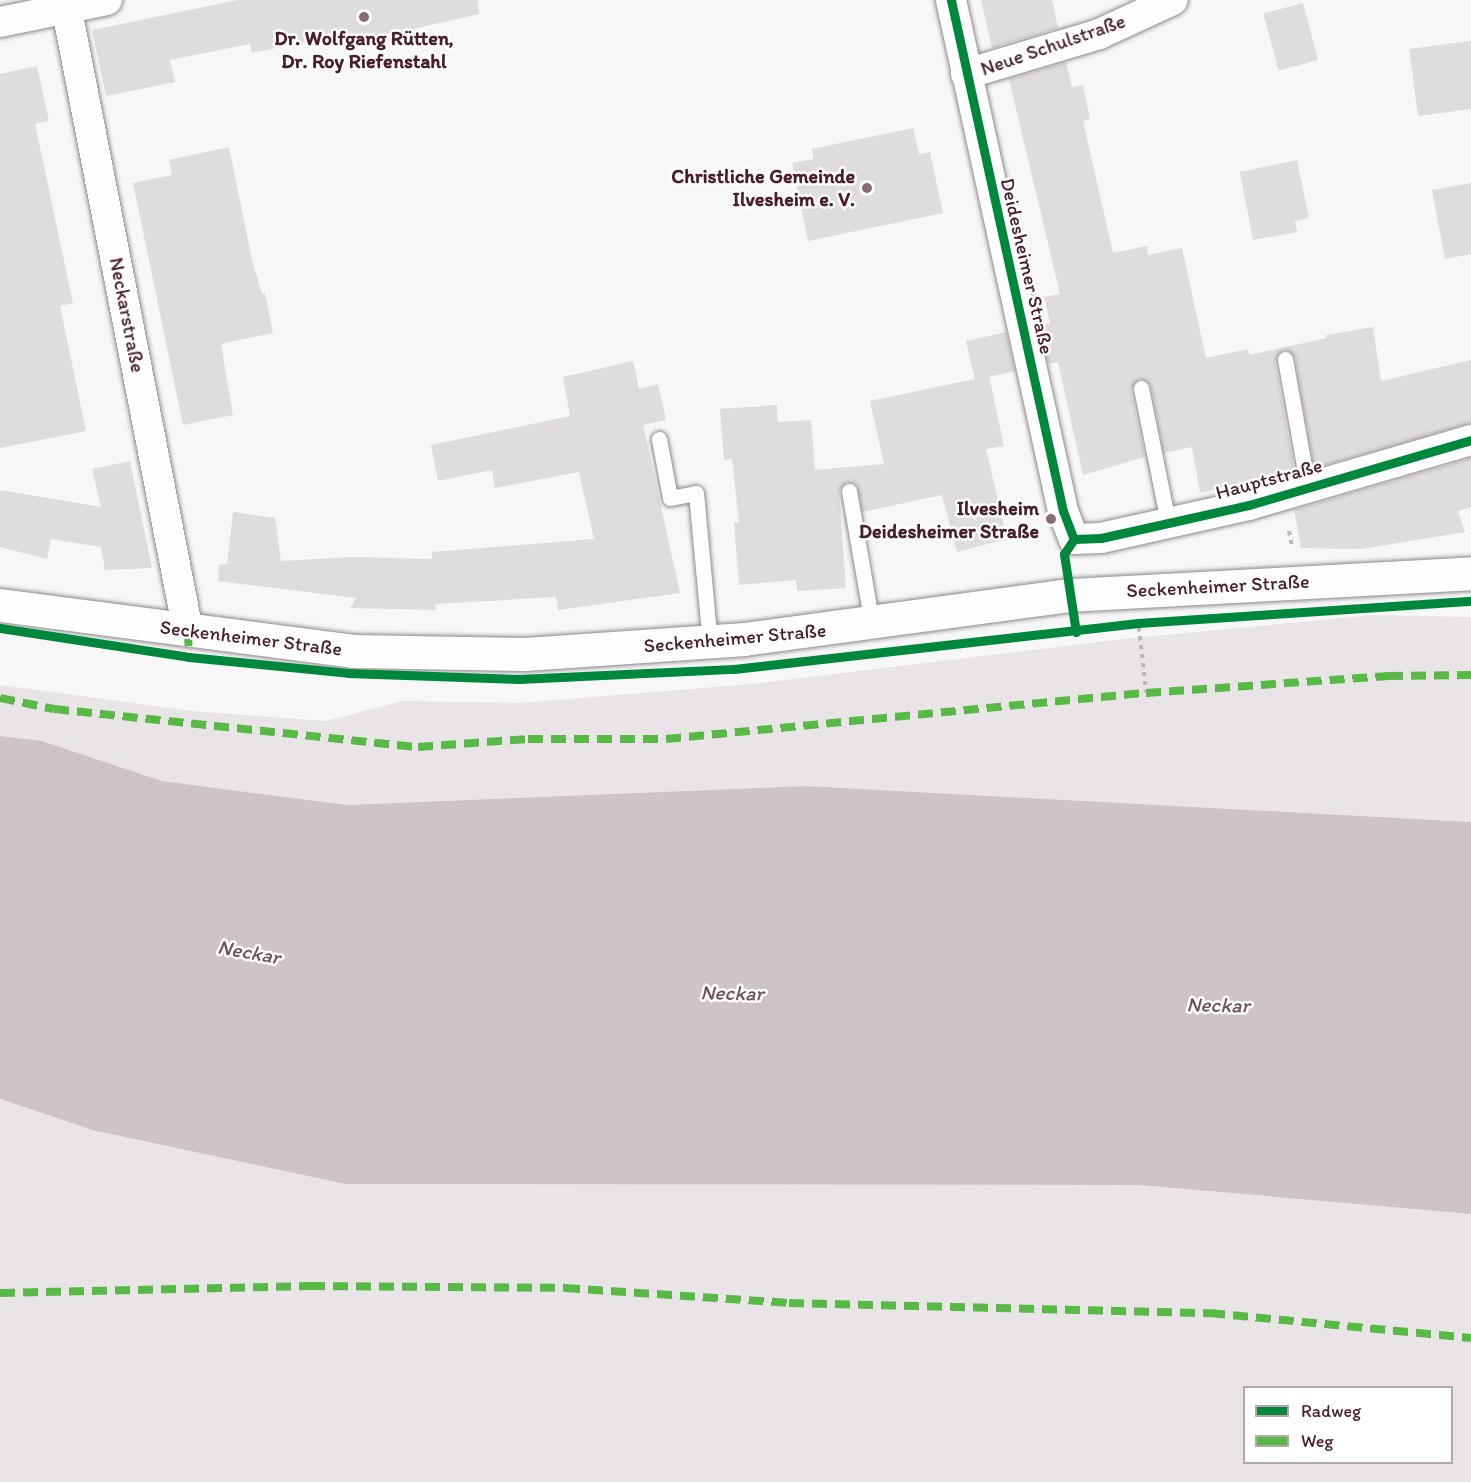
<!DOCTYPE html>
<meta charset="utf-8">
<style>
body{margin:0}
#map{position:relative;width:1471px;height:1482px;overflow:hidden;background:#f7f7f7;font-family:Itim,sans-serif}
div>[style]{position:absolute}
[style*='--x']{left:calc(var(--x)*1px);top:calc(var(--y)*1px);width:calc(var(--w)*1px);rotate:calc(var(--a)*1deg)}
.green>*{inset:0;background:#e9e5e6}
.water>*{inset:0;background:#cec3c5}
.building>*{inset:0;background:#dedcdc;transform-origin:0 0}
.path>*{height:4px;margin-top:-2px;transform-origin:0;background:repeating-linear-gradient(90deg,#bcb6b8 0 4.5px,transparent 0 9px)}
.roads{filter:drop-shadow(0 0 2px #90888a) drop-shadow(0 0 2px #90888a)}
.service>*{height:15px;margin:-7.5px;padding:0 7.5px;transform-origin:7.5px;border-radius:7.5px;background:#fefefe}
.minor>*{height:30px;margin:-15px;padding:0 15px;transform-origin:15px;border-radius:15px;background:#fefefe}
.secondary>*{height:33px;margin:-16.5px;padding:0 16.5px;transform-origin:16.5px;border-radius:16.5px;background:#fefefe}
.quiet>*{height:8px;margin-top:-4px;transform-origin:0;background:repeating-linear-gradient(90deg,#58b947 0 15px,transparent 0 23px)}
.cycleway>*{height:9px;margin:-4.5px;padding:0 4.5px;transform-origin:4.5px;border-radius:4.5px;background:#00873e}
.dots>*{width:16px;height:16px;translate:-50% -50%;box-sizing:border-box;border:3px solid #fff;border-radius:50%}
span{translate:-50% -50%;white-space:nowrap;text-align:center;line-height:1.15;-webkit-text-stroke:5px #fff;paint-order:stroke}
.poi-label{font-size:20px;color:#4a1f2b;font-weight:700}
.right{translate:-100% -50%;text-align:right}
.street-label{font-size:20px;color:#4a1f2b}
.water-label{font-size:21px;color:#72515a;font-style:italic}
.legend{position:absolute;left:1243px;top:1386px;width:210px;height:78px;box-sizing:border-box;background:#fff;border:2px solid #b7a5aa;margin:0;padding:8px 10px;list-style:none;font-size:18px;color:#4a1f2b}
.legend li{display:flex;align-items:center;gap:12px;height:30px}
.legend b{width:30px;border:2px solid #b7a5aa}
</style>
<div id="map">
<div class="green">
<div style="clip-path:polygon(1373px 615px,1471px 617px,1471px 822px,806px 786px,347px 805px,162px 781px,42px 741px,0 736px,0 685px,192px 711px,326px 721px,403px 701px,519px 703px,752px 684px,1132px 638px)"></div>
<div style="clip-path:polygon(evenodd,0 1099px,92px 1130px,345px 1184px,1139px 1185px,1471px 1214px,1471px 1482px,0 1482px,0 1099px,1244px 1388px,1452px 1388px,1452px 1462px,1244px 1462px,1244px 1388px)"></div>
</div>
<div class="water">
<div style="clip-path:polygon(0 736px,42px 741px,162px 781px,347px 805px,806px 786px,1471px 822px,1471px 1214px,1139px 1185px,345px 1184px,92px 1130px,0 1099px)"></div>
</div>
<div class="building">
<div style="clip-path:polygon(238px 0,478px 0,479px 14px,347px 44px,346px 34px,252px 53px,250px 44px,170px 60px,175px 82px,106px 96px,92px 30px)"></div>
<div style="clip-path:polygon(981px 0,1052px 0,1058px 28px,992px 48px)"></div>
<div style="left:1303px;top:3px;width:59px;height:41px;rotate:75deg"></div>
<div style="clip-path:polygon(1471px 41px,1471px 109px,1418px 116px,1409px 49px)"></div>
<div style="clip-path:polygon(1066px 62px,1072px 87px,1083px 85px,1090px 119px,1083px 121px,1113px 253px,1147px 246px,1148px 255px,1182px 248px,1206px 358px,1248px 349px,1249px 355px,1327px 338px,1326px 335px,1373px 327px,1381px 381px,1471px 360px,1471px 423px,1314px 468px,1295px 357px,1284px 349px,1275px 361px,1295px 473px,1200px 493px,1192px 447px,1164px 453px,1151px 386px,1140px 378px,1131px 390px,1145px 457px,1083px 475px,1058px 362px,1048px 364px,1040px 325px,1050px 323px,1044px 297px,1060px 294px,1009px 79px)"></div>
<div style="clip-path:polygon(37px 66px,49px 121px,35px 124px,73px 303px,60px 306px,86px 431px,0 448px,0 74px)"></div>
<div style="clip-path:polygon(913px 128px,919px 154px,930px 152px,943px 213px,808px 241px,792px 163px,813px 159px,812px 149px)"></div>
<div style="clip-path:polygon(229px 147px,252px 260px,262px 294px,265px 293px,273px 333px,221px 344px,233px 415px,183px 425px,133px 183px,172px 175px,169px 160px)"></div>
<div style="clip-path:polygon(1297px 160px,1309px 218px,1295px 221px,1297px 232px,1253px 240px,1240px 172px)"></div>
<div style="clip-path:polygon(1471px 183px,1471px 254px,1445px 259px,1432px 190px)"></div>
<div style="left:1006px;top:332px;width:40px;height:41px;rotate:77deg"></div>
<div style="clip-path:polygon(633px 361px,639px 389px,658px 384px,666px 420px,643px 425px,680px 593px,558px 610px,556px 597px,435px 604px,436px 610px,350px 608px,356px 598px,218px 581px,219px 565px,227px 564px,233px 512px,275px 518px,281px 561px,352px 557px,432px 559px,432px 552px,594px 539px,579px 472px,495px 488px,492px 470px,438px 481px,431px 445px,570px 416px,563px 377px)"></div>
<div style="clip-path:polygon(989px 376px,1004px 446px,986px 449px,1007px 539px,957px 552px,942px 495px,862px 512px,857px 485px,847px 482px,839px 492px,846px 588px,797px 591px,796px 580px,739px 585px,734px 522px,739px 522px,732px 459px,724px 460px,720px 409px,777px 405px,778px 422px,811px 420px,815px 470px,884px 464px,870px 401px)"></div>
<div style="clip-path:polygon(1471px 458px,1471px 507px,1458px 511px,1465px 532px,1362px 549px,1301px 548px,1294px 510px)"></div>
<div style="clip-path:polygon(130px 461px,152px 568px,105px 570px,101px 547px,51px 539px,47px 559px,0 547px,0 490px,101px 507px,92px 469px)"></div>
</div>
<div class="path">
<div style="--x:1289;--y:531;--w:16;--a:79"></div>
<div style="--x:1139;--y:627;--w:66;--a:83.9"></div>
</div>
<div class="roads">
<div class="service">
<div style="--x:1285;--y:359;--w:131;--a:79.9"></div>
<div style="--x:1141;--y:388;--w:137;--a:78.6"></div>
<div style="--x:659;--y:439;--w:60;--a:79.4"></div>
<div style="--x:670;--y:498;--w:26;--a:-11"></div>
<div style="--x:696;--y:493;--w:151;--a:84.7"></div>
<div style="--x:849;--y:491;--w:135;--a:80.2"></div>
</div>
<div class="minor">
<div style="--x:65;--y:0;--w:643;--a:78.97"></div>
<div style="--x:951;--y:0;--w:523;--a:77.64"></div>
<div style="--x:1063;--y:511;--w:30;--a:69"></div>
<div style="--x:1074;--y:539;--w:27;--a:-2"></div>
<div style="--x:1101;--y:538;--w:152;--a:-12.6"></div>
<div style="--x:1249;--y:505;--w:231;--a:-16.3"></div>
<div style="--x:0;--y:22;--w:109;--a:-11.6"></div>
<div style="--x:966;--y:74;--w:139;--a:-16.7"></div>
<div style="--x:1099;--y:34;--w:81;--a:-24.7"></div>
</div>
<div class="secondary">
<div style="--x:0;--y:605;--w:356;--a:7.4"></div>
<div style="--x:353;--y:651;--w:172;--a:1"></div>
<div style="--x:525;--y:654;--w:220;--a:-3.9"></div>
<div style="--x:744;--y:639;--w:329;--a:-7.7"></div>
<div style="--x:1070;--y:595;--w:402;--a:-3.1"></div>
</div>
</div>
<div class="quiet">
<div style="--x:188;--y:631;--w:26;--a:88"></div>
<div style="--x:0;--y:698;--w:55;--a:11.5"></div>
<div style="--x:54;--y:709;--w:366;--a:6"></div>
<div style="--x:418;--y:747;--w:110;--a:-4.2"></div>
<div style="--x:528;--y:739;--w:138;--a:0"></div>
<div style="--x:666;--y:739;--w:482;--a:-5.5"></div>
<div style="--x:1146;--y:693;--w:243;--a:-4"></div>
<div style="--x:1388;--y:676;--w:83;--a:-0.7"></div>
<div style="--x:0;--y:1293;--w:310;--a:-1.3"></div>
<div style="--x:310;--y:1286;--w:255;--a:0.4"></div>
<div style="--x:565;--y:1288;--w:225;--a:3.8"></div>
<div style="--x:789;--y:1303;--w:421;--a:1.4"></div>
<div style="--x:1210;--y:1313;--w:262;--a:5.5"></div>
</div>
<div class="cycleway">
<div style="--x:951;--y:0;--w:523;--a:77.64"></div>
<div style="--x:1063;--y:511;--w:30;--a:69"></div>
<div style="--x:1074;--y:539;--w:27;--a:-2"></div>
<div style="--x:1101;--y:538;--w:152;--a:-12.6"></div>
<div style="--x:1249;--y:505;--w:231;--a:-16.3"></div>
<div style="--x:1074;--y:539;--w:18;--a:124"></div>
<div style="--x:1064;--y:554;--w:79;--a:81.3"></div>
<div style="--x:0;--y:628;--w:191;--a:8.7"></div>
<div style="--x:189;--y:657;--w:160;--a:5.7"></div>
<div style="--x:348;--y:673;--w:171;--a:2"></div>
<div style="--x:519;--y:679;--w:215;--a:-2.7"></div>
<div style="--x:734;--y:669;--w:407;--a:-6.5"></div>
<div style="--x:1138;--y:623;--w:334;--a:-3.8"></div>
</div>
<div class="dots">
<div style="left:364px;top:17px;background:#876b72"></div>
<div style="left:867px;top:188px;background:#876b72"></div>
<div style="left:1051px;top:519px;background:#876b72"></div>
</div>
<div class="poi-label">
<span style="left:364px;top:50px">Dr. Wolfgang Rütten,<br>Dr. Roy Riefenstahl</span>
<span class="right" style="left:855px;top:188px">Christliche Gemeinde<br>Ilvesheim e. V.</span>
<span class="right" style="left:1039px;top:520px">Ilvesheim<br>Deidesheimer Straße</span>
</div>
<div class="street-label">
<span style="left:1053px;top:45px;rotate:-19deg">Neue Schulstraße</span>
<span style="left:1027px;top:266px;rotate:77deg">Deidesheimer Straße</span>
<span style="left:127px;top:315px;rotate:79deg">Neckarstraße</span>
<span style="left:1269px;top:479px;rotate:-15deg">Hauptstraße</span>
<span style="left:1218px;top:586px;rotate:-3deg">Seckenheimer Straße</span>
<span style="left:251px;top:638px;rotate:7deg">Seckenheimer Straße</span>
<span style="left:735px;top:638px;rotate:-5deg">Seckenheimer Straße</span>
</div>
<div class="water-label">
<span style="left:249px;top:952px;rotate:10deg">Neckar</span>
<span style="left:732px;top:993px;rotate:1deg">Neckar</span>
<span style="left:1218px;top:1005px;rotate:1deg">Neckar</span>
</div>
<ul class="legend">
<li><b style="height:8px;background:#00873e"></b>Radweg</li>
<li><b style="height:8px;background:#58b947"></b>Weg</li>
</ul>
</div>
